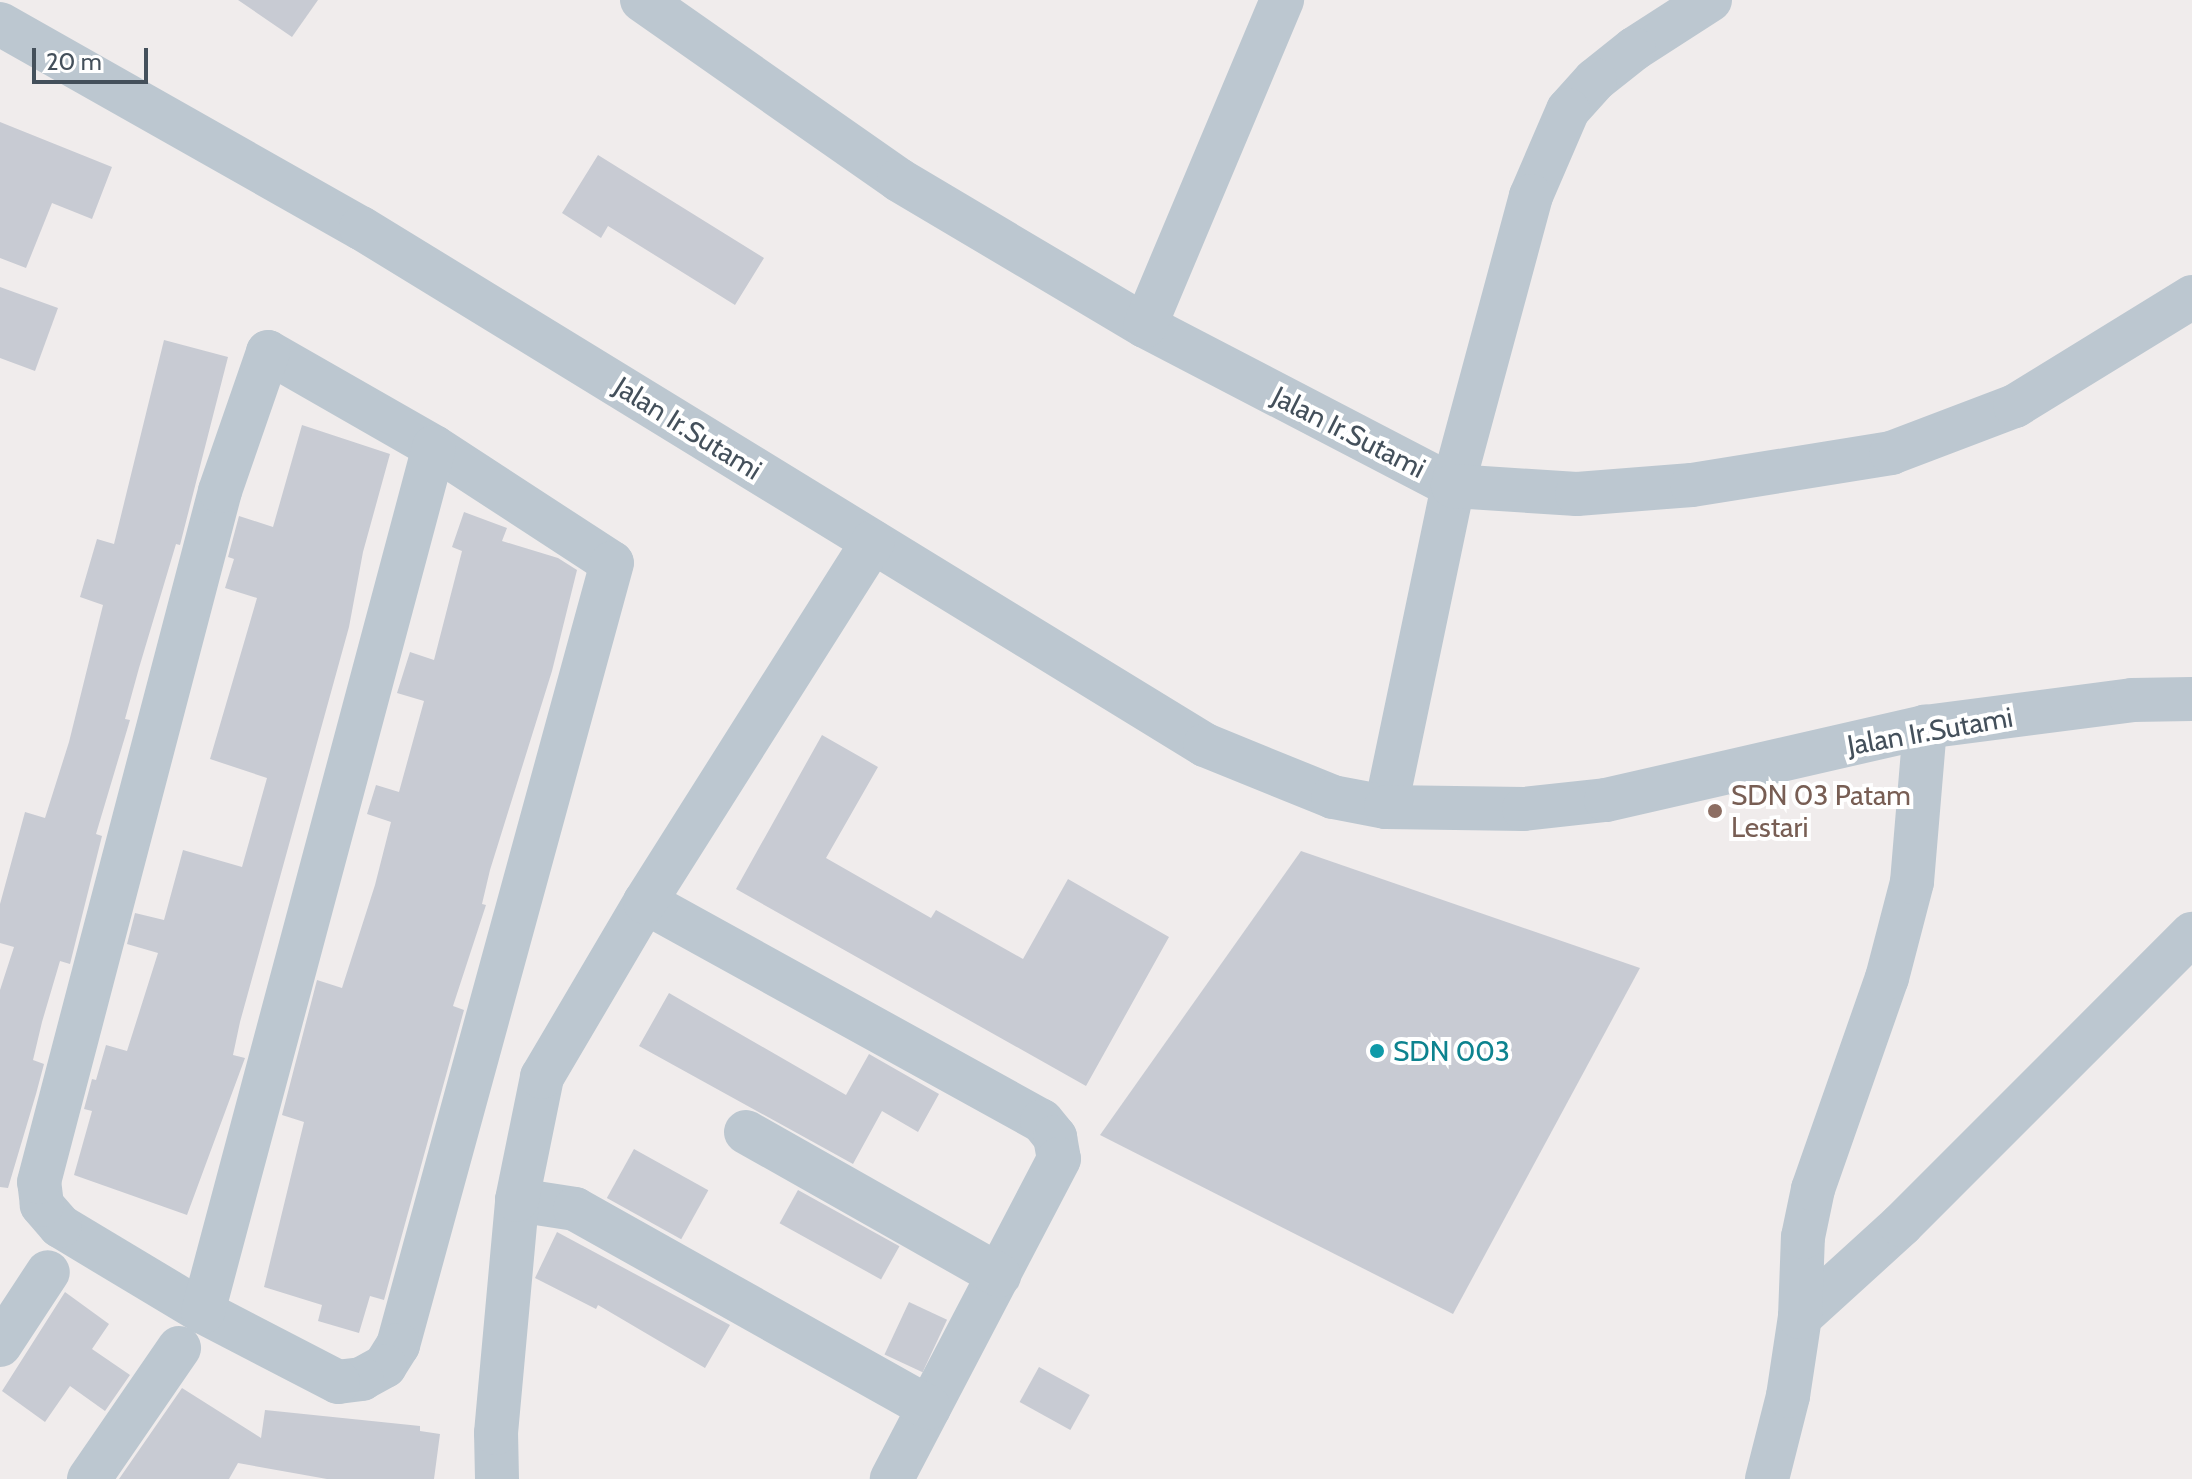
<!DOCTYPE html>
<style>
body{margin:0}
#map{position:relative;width:2192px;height:1479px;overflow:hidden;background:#f0ecec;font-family:Cabin,sans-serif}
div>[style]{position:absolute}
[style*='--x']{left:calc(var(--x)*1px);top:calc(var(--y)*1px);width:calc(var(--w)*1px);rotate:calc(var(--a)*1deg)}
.building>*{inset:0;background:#c8cbd3;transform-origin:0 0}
.minor>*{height:44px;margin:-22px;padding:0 22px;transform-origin:22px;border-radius:22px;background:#bcc7d0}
.dots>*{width:22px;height:22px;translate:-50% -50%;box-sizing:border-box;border:4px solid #fff;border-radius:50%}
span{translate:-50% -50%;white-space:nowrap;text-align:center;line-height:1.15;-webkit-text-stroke:8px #fff;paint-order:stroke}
.street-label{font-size:28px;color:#44505b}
.education-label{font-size:28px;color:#785e54}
.left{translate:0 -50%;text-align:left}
.culture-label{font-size:28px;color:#0d838f}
.scale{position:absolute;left:32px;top:48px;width:116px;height:36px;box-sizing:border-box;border:4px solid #44505b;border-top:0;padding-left:10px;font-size:24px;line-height:28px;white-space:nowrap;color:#44505b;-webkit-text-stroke:6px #fff;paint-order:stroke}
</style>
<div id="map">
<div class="building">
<div style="clip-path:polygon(238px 0,318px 0,292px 37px)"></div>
<div style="clip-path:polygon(0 122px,112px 167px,92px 219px,52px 203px,26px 268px,0 258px)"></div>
<div style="clip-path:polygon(598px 155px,764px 258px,735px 305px,608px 226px,601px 238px,562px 213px)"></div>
<div style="clip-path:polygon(0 287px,58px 308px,35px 371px,0 358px)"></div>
<div style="clip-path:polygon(164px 340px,228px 357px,180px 545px,176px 544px,139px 668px,125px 719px,130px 720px,96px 834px,102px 836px,70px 964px,60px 961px,42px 1022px,33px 1060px,44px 1064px,36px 1094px,8px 1188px,0 1187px,0 990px,14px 947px,0 943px,0 904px,25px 812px,45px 818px,69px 742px,103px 605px,80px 597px,97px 539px,114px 544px)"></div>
<div style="clip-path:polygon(302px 425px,390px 454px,363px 552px,349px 627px,240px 1022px,233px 1055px,245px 1058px,187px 1215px,74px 1175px,92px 1111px,84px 1109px,92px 1079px,96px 1080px,106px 1045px,127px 1051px,158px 953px,127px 944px,135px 913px,164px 920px,183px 850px,242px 867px,267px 778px,210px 759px,257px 598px,225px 588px,234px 559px,228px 557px,239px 516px,273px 527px)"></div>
<div style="clip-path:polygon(464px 512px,507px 528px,502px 541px,558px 558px,577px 570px,552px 671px,490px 870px,482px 904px,486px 905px,453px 1006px,464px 1010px,384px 1300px,370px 1296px,359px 1333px,318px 1321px,322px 1305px,264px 1287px,304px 1122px,282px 1115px,317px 980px,342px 988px,375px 885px,391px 822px,367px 814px,376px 785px,399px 792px,424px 701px,397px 693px,410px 652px,434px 660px,462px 551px,452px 547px)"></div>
<div style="clip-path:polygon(822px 735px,878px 767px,826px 858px,931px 918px,936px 910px,1023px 959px,1068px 879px,1169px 937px,1086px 1086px,736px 889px)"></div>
<div style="clip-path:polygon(1301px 851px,1640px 968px,1453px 1314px,1100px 1135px)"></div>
<div style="clip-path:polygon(669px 993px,846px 1095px,869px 1054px,939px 1094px,918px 1132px,882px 1111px,853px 1164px,639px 1046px)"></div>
<div style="left:634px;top:1149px;width:85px;height:56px;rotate:29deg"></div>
<div style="left:798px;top:1190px;width:116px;height:38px;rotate:29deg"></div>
<div style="clip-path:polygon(557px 1232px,730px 1325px,705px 1368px,598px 1305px,596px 1309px,535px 1278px)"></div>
<div style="clip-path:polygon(65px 1292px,109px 1324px,92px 1349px,130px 1375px,105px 1411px,70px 1386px,45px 1422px,2px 1391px)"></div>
<div style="left:909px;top:1302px;width:42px;height:58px;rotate:25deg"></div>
<div style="left:1039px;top:1367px;width:58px;height:40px;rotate:29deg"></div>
<div style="clip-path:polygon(182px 1388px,261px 1438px,265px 1410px,420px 1426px,420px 1431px,440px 1434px,434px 1479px,327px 1479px,238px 1463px,229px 1479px,119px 1479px)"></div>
</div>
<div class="minor">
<div style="--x:642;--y:0;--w:314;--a:35"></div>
<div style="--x:899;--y:180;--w:286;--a:30.7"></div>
<div style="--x:1145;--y:326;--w:347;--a:27.5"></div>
<div style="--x:1453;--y:486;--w:328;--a:101.8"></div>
<div style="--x:1710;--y:0;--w:90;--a:147.2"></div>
<div style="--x:1634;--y:49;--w:50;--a:141.5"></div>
<div style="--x:1595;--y:80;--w:40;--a:132"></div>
<div style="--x:1568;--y:110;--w:94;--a:113.3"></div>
<div style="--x:1531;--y:196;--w:300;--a:105.1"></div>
<div style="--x:1453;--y:486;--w:124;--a:3.7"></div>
<div style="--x:1577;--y:494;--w:115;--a:-4.5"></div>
<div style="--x:1692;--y:485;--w:202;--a:-9.1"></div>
<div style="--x:1891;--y:453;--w:133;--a:-20.8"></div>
<div style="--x:2015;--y:406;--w:208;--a:-31.6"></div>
<div style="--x:0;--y:24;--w:415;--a:29.5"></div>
<div style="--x:361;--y:228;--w:990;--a:31.49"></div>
<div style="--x:1205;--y:745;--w:138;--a:22.1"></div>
<div style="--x:1333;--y:797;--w:54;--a:10.7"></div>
<div style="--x:1386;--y:807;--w:138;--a:0.8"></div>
<div style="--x:1524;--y:809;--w:82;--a:-6.3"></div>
<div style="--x:1606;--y:800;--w:327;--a:-12.9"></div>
<div style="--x:1925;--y:727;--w:209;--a:-7.4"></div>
<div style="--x:2132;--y:700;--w:60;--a:-1"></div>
<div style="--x:1145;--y:326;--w:354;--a:-67.2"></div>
<div style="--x:268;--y:352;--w:191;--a:29.8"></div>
<div style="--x:434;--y:447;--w:212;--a:33.1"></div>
<div style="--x:612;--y:563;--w:811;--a:105.3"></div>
<div style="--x:398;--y:1345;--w:25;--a:122"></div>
<div style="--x:385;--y:1366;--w:26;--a:151"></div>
<div style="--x:362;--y:1379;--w:24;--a:173"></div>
<div style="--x:338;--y:1382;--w:152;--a:-152.6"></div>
<div style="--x:203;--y:1312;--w:167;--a:-149"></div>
<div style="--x:60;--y:1226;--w:28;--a:-131"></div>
<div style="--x:42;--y:1205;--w:23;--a:-97"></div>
<div style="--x:39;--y:1182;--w:714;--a:-75.32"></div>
<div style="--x:220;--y:491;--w:147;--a:-70.9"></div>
<div style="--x:645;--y:902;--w:453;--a:28.9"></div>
<div style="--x:1042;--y:1121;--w:21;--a:51"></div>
<div style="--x:1055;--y:1137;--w:22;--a:80"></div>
<div style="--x:1059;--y:1159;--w:361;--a:117.6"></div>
<div style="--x:746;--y:1132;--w:291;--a:29.5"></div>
<div style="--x:517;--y:1200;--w:59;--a:8.8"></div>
<div style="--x:575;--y:1209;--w:406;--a:29.3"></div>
<div style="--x:203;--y:1312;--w:895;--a:-75.05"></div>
<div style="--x:1800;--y:1317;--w:137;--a:-42.3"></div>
<div style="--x:1901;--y:1225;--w:412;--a:-45"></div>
<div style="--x:0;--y:1345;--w:87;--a:-56.7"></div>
<div style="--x:89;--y:1479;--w:159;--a:-55.5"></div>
<div style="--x:497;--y:1479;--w:46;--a:-91.2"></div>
<div style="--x:496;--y:1433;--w:234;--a:-84.8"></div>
<div style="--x:517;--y:1200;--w:126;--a:-78.5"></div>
<div style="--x:542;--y:1077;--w:203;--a:-59.5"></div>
<div style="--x:645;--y:902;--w:426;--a:-57.7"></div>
<div style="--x:1767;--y:1479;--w:86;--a:-75.8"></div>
<div style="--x:1788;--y:1396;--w:80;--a:-81.4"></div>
<div style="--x:1800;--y:1317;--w:80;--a:-87.9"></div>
<div style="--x:1803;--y:1237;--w:49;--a:-78.2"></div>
<div style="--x:1813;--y:1189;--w:224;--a:-70.7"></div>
<div style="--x:1887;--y:978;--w:99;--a:-75.4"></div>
<div style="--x:1912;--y:882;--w:156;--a:-85.2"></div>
</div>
<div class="dots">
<div style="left:1715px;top:811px;background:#8d6e63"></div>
<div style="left:1377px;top:1051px;background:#0f9aa8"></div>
</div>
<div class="street-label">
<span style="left:688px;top:428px;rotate:32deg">Jalan Ir.Sutami</span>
<span style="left:1349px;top:432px;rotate:27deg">Jalan Ir.Sutami</span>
<span style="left:1930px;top:731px;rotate:-10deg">Jalan Ir.Sutami</span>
</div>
<div class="education-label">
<span class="left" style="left:1731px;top:811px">SDN 03 Patam<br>Lestari</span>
</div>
<div class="culture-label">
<span class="left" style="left:1393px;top:1051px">SDN 003</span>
</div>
<div class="scale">20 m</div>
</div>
